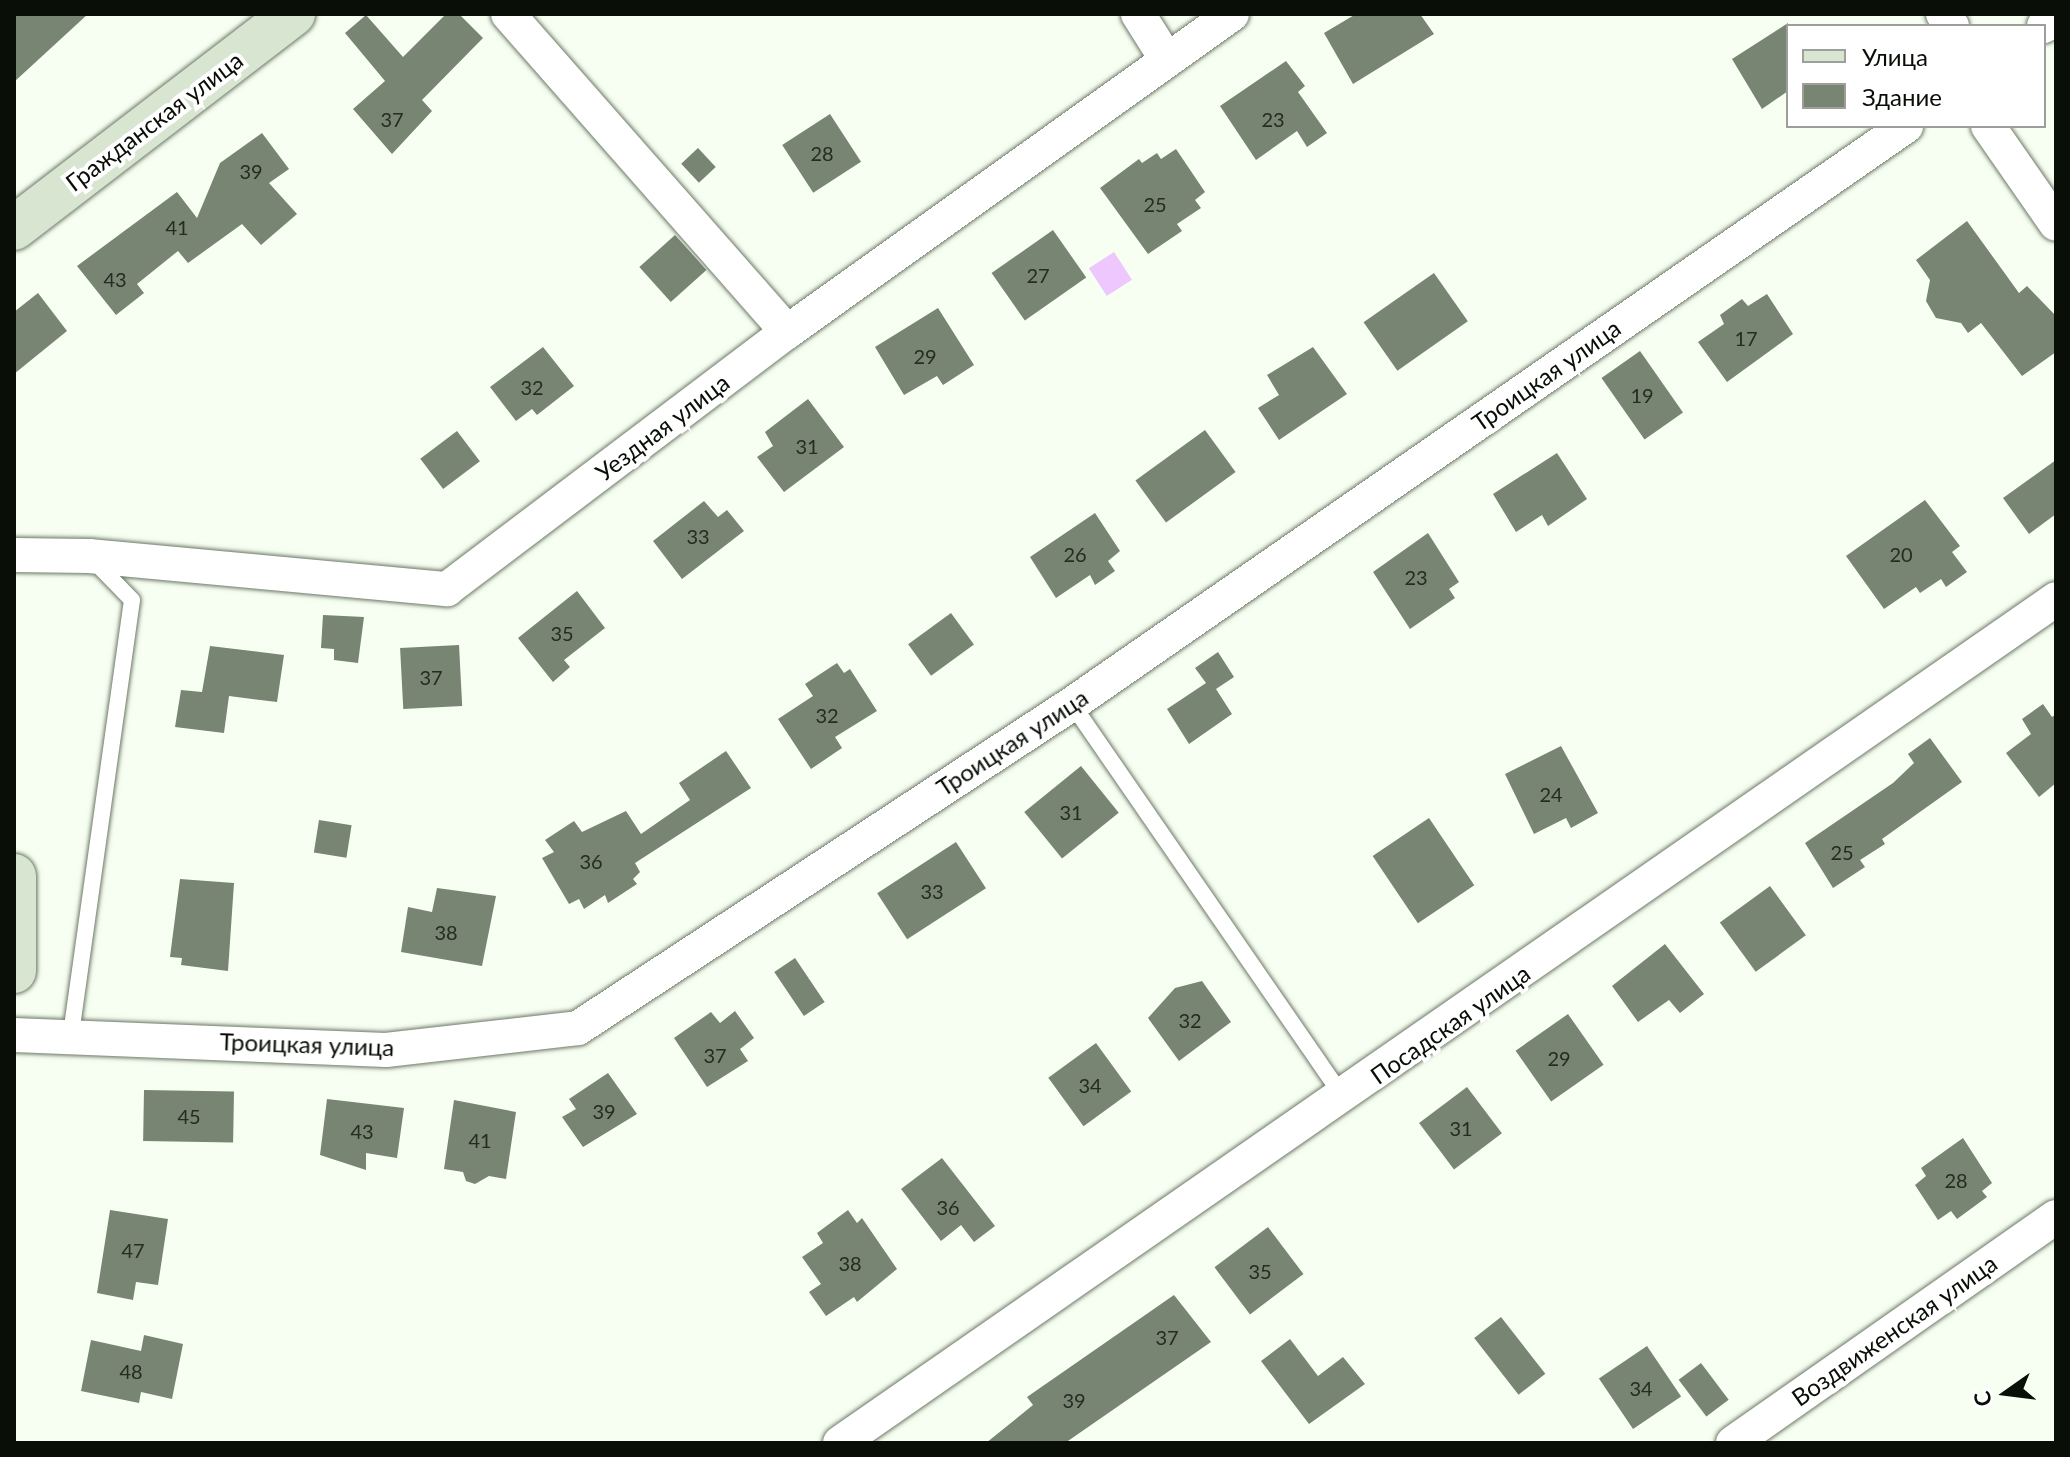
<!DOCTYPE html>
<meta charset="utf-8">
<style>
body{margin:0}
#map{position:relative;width:2070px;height:1457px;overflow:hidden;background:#f7fff2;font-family:Lato,sans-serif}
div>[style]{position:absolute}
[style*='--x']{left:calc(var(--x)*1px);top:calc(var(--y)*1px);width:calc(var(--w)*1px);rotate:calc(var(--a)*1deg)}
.water>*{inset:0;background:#eec7fe;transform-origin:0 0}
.building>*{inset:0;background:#788572;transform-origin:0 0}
.roads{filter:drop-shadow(0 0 2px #6d7967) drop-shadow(0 0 2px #6d7967)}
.lane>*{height:16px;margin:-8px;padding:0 8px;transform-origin:8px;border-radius:8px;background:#fff}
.street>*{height:34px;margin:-17px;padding:0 17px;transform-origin:17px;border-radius:17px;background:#fff}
.secondary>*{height:44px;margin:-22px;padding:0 22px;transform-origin:22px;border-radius:22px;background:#d8e5d1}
span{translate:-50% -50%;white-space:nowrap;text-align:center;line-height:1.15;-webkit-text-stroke:8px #fff;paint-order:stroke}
.number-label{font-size:20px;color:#252c22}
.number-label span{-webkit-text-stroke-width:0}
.street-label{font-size:24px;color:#090e07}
.frame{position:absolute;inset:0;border:16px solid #090e07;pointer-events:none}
.legend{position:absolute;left:1786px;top:24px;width:260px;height:104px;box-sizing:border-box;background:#fff;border:2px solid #9d9f9c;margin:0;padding:10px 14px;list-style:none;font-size:24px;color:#090e07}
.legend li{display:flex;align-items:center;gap:16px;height:40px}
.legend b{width:40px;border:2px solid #9d9f9c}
.north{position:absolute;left:1966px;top:1353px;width:80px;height:80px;-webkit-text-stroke:6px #fff;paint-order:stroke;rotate:256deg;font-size:22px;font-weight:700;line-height:32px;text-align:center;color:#090e07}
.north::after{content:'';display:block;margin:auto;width:28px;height:36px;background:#090e07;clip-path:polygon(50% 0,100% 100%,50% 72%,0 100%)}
</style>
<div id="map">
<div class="water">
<div style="left:1114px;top:252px;width:33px;height:30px;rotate:57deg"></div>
</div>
<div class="building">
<div style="clip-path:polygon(14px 14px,88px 14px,14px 82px)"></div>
<div style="clip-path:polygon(446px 14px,459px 14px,483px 38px,422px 100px,432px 111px,392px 154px,353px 109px,385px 81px,345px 33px,366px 15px,403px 57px)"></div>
<div style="clip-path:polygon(1356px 14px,1420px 14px,1434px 34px,1353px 84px,1324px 33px)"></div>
<div style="clip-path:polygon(1788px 23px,1788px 91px,1762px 109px,1732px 59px)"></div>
<div style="clip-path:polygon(1286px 61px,1305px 86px,1298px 92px,1327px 133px,1307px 147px,1297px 131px,1256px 160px,1220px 106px)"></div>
<div style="left:830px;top:114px;width:57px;height:57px;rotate:57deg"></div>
<div style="clip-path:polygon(262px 133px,289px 169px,269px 183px,297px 214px,261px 245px,242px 224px,188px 263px,178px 251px,137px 284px,144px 293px,116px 315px,77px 266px,177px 192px,197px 218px,220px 163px)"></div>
<div style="left:698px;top:148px;width:26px;height:23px;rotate:47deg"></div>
<div style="clip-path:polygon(1176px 149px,1205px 192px,1195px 200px,1201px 208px,1177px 224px,1182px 231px,1148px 254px,1100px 188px,1139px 159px,1142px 163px,1157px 153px,1161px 159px)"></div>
<div style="clip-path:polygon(1967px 221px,2019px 293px,2027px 286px,2056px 316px,2056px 352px,2022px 376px,1981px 323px,1968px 333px,1961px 323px,1936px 318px,1926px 301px,1930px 280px,1916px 260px)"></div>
<div style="left:1053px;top:230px;width:58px;height:75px;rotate:55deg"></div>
<div style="left:675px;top:235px;width:47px;height:48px;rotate:48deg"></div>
<div style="left:1434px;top:273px;width:59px;height:86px;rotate:55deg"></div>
<div style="clip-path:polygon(38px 293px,67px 331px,14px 374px,14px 312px)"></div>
<div style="clip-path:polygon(1767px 294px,1793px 334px,1727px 382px,1698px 342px,1724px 324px,1720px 315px,1742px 299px,1748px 306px)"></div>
<div style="clip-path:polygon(938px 308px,974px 365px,943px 385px,937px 376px,904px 395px,875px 347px)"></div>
<div style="clip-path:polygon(543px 347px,574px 386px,537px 415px,532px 409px,516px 421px,490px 387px)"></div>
<div style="clip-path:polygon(1313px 347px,1347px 394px,1279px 440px,1258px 408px,1279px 395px,1267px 375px)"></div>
<div style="left:1640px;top:351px;width:75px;height:47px;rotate:55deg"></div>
<div style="clip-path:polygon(808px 399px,844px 447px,784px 492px,757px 457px,773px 446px,765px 432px)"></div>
<div style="left:1205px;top:430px;width:52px;height:86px;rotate:54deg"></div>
<div style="left:457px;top:431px;width:38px;height:46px;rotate:53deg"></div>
<div style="clip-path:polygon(1557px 453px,1587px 499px,1548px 526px,1542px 515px,1516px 532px,1493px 494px)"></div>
<div style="clip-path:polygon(2056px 460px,2056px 514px,2029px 534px,2003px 498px)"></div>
<div style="clip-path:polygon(1925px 500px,1960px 546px,1952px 552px,1967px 572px,1946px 587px,1941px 579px,1920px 593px,1916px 587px,1884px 609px,1846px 556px)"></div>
<div style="clip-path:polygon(704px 501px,718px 517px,727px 510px,744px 531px,682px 579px,653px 541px)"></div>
<div style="clip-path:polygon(1095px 513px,1120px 551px,1108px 561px,1115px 571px,1095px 585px,1090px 575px,1056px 598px,1030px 557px)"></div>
<div style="clip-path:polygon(1428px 533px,1459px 582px,1449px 589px,1455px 598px,1410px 629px,1373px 572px)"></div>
<div style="clip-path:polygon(577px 591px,605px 628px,564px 660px,570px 667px,553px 682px,518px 638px)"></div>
<div style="left:951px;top:613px;width:39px;height:53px;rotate:54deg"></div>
<div style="clip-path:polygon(323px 615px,364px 617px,358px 663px,334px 660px,334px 649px,321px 648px)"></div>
<div style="left:459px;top:645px;width:61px;height:59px;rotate:87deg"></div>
<div style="clip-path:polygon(210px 646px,284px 655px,277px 702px,229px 696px,224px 733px,175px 727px,181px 690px,202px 692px)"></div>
<div style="clip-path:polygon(1218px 652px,1234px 677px,1216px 689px,1232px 714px,1189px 744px,1167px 709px,1206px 683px,1195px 668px)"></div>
<div style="clip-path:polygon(837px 663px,844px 673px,850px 669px,877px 711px,835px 737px,842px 748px,811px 769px,778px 719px,813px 696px,805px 684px)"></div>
<div style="clip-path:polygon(2043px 704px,2052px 717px,2056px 714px,2056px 783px,2039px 797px,2006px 753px,2031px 734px,2022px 719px)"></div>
<div style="clip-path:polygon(1930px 738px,1962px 782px,1882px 839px,1885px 844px,1860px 860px,1865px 867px,1833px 888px,1805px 843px,1893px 783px,1914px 763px,1908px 754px)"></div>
<div style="clip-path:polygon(1561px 746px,1598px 813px,1571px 828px,1566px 818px,1534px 834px,1505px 774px)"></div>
<div style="clip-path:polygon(726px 751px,751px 788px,635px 863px,640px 872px,633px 879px,637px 884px,608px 903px,605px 895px,584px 909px,579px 899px,569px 904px,542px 858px,554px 852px,545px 840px,574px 821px,582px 832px,626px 811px,641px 834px,690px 800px,679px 783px)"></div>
<div style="left:1081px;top:766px;width:60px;height:73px;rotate:51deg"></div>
<div style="left:1429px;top:818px;width:81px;height:68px;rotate:56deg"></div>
<div style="left:319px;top:820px;width:33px;height:33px;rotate:9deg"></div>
<div style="left:956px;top:842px;width:55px;height:94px;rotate:57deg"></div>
<div style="clip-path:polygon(180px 879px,234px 883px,228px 971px,181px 965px,182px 958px,170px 957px)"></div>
<div style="left:1770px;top:886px;width:61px;height:62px;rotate:54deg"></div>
<div style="clip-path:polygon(437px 888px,496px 896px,482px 966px,401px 952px,408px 907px,432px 912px)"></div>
<div style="clip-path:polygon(1665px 944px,1704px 994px,1680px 1013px,1669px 1000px,1638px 1022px,1612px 986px)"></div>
<div style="left:795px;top:958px;width:53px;height:25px;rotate:56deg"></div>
<div style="clip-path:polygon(1202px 981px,1231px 1022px,1179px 1061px,1148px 1018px,1175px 988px)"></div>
<div style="clip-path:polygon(735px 1011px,754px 1038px,740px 1049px,748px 1061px,707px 1087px,674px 1038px,711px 1012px,720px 1023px)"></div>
<div style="left:1568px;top:1014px;width:62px;height:64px;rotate:55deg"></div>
<div style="left:1096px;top:1043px;width:60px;height:59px;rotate:54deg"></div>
<div style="clip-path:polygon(608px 1073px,637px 1114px,583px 1147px,562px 1117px,576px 1109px,569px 1099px)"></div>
<div style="left:1467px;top:1087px;width:58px;height:60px;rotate:53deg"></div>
<div style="left:144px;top:1090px;width:90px;height:51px;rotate:1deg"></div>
<div style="clip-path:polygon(327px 1099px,404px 1108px,397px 1158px,366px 1153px,366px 1170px,320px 1155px)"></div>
<div style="clip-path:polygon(454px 1100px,516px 1112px,506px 1179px,489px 1176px,475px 1184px,466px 1181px,463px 1172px,444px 1169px)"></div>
<div style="clip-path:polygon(1963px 1138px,1992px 1183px,1982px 1191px,1987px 1197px,1957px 1219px,1951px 1211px,1938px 1220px,1915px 1185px,1926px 1176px,1921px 1168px)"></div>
<div style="clip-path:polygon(942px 1158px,995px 1226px,974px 1242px,961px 1225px,941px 1241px,901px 1189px)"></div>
<div style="clip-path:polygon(110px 1210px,168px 1219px,158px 1285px,136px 1282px,133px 1300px,97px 1293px)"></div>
<div style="clip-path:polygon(848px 1210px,857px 1223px,862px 1218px,897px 1269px,857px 1302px,854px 1297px,826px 1316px,809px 1292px,821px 1284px,802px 1257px,823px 1243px,817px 1233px)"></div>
<div style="left:1268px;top:1227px;width:59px;height:67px;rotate:53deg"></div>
<div style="clip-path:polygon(1174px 1295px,1211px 1342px,1065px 1443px,986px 1443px,1033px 1405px,1027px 1397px)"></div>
<div style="left:1501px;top:1317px;width:72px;height:34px;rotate:52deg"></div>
<div style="clip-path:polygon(144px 1335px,183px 1344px,172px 1399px,141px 1392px,139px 1403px,81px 1391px,91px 1340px,141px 1351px)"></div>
<div style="clip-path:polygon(1290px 1339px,1318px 1376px,1343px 1357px,1365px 1384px,1309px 1424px,1261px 1361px)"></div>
<div style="left:1647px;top:1346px;width:61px;height:58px;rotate:56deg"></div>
<div style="left:1701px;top:1363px;width:46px;height:28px;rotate:53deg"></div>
</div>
<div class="roads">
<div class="lane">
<div style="--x:1072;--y:704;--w:477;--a:55.4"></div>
<div style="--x:71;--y:1034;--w:438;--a:-82"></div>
<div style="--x:132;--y:600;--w:56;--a:-134.3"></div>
</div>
<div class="street">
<div style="--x:508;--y:14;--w:423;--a:48.7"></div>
<div style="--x:1138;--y:14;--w:54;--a:57.8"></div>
<div style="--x:1943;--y:14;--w:15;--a:53"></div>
<div style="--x:2044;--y:26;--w:14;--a:-34"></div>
<div style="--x:1988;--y:126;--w:119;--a:55.2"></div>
<div style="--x:14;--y:555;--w:75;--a:0.8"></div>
<div style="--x:89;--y:556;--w:360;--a:5.3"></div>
<div style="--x:447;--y:589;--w:426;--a:-37.1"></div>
<div style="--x:787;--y:332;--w:547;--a:-35.55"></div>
<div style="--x:14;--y:1035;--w:372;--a:2.3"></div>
<div style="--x:386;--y:1050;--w:193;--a:-6.5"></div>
<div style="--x:578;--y:1028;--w:591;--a:-33.26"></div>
<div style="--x:1072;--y:704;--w:1015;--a:-34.72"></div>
<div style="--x:840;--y:1443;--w:1480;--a:-34.76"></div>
<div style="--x:1733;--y:1443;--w:394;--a:-35"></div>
</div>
<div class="secondary">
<div style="--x:14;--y:228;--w:352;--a:-37.5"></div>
<div style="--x:14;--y:876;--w:95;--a:90"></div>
</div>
</div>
<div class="number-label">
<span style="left:392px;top:119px">37</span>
<span style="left:1273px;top:119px">23</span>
<span style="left:822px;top:153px">28</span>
<span style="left:251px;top:171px">39</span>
<span style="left:1155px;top:204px">25</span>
<span style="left:177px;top:227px">41</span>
<span style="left:1038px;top:275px">27</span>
<span style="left:115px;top:279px">43</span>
<span style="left:1746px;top:338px">17</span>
<span style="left:925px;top:356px">29</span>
<span style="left:532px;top:387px">32</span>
<span style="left:1642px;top:395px">19</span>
<span style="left:807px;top:446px">31</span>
<span style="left:698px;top:536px">33</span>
<span style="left:1075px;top:554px">26</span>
<span style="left:1901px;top:554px">20</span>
<span style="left:1416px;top:577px">23</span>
<span style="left:562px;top:633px">35</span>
<span style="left:431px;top:677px">37</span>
<span style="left:827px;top:715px">32</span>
<span style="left:1551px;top:794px">24</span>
<span style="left:1071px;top:812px">31</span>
<span style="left:1842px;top:852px">25</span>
<span style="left:591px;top:861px">36</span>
<span style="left:932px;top:891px">33</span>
<span style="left:446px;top:932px">38</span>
<span style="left:1190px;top:1020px">32</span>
<span style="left:715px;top:1055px">37</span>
<span style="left:1559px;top:1058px">29</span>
<span style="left:1090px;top:1085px">34</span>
<span style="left:604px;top:1111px">39</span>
<span style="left:189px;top:1116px">45</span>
<span style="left:1461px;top:1128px">31</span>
<span style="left:362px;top:1131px">43</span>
<span style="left:480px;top:1140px">41</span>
<span style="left:1956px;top:1180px">28</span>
<span style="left:948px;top:1207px">36</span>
<span style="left:133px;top:1250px">47</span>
<span style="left:850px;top:1263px">38</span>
<span style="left:1260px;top:1271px">35</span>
<span style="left:1167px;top:1337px">37</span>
<span style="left:131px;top:1371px">48</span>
<span style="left:1641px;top:1388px">34</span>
<span style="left:1074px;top:1400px">39</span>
</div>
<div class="street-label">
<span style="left:154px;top:121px;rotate:-37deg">Гражданская улица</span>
<span style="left:1546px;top:375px;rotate:-35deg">Троицкая улица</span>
<span style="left:662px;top:427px;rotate:-37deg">Уездная улица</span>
<span style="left:1012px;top:742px;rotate:-33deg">Троицкая улица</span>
<span style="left:1450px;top:1024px;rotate:-35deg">Посадская улица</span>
<span style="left:307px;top:1044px;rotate:2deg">Троицкая улица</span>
<span style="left:1894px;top:1330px;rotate:-35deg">Воздвиженская улица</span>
</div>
<div class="frame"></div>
<ul class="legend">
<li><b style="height:10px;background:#d8e5d1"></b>Улица</li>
<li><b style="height:22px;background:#788572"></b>Здание</li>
</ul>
<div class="north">С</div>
</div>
